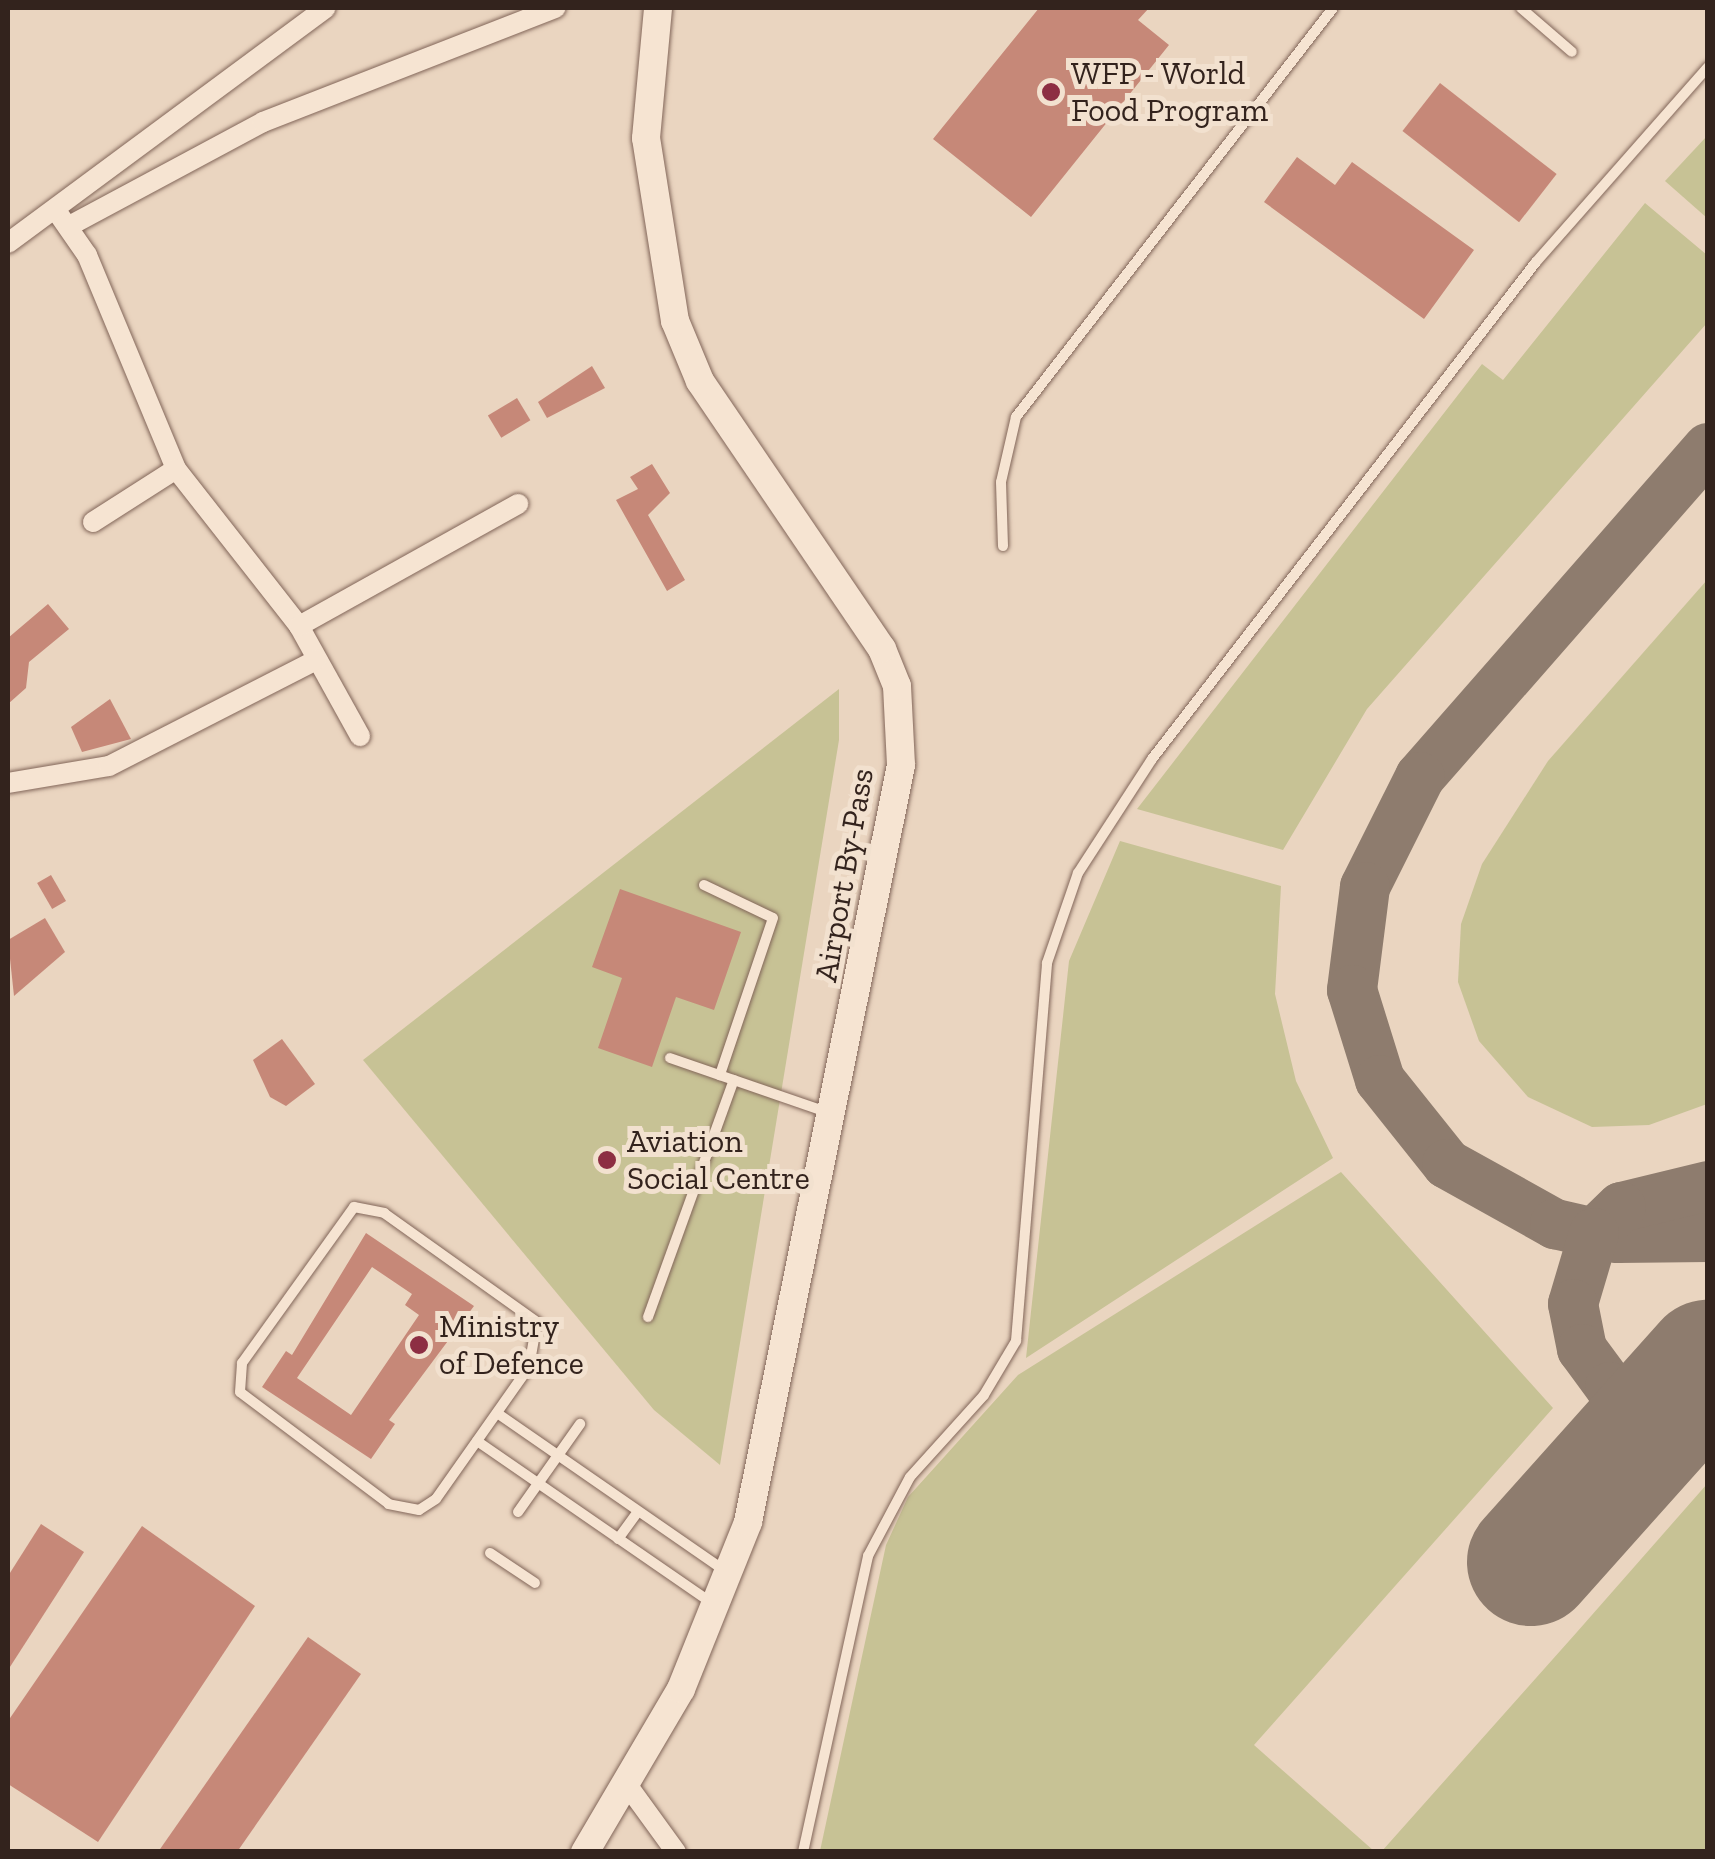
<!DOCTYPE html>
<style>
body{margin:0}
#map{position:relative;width:1715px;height:1859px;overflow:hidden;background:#ead5c0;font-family:"Zilla Slab",serif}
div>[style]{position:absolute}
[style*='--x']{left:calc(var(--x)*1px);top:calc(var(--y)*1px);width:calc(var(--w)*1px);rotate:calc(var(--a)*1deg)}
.green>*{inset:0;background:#c7c295}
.taxiway>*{height:50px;margin:-25px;padding:0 25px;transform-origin:25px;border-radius:25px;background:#8e7c6e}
.runway>*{height:128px;margin:-64px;padding:0 64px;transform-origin:64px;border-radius:64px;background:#8e7c6e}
.building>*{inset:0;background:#c68878;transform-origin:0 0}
.roads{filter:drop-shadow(0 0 2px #826659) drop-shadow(0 0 2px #826659)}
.service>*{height:10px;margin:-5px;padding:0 5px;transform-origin:5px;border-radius:5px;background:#f6e4d2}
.minor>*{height:20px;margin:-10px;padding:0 10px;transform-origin:10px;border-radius:10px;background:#f6e4d2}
.secondary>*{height:28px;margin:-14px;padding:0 14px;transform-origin:14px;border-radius:14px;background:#f6e4d2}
.dots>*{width:28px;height:28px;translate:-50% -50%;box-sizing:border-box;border:5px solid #f2e1cf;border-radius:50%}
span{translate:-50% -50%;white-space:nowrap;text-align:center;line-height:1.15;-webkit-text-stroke:10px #f2e1cf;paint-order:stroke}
.poi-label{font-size:32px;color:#33231d}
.left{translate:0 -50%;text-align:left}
.street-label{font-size:32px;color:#33231d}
.frame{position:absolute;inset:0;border:10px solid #33231d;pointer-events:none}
</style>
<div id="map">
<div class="green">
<div style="clip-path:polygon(1707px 136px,1707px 218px,1665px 181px)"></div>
<div style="clip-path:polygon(1645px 203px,1707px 255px,1707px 323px,1367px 709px,1283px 850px,1137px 809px,1482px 364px,1503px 380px)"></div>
<div style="clip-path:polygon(1707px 580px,1707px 1104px,1649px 1125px,1592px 1127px,1528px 1097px,1479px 1041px,1458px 982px,1461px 924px,1482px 864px,1548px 761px)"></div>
<div style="clip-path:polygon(839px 689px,839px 740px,720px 1465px,654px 1410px,363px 1060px)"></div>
<div style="clip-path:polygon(1120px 841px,1281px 886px,1275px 994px,1296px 1081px,1333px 1158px,1026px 1358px,1069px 961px)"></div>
<div style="clip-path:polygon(1341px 1172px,1553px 1408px,1254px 1745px,1374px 1851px,820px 1851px,886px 1545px,908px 1497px,1018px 1375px)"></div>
<div style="clip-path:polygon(1707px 1484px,1707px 1851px,1382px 1851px,1577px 1632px)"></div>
</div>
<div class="taxiway">
<div style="--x:1708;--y:448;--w:437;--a:131.2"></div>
<div style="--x:1420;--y:777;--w:123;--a:116.6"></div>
<div style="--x:1365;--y:887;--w:104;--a:97.2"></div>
<div style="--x:1352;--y:990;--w:94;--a:72.7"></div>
<div style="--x:1380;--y:1080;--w:107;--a:51.4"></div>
<div style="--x:1447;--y:1164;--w:124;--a:29.1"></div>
<div style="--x:1555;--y:1224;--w:64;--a:12.7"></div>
<div style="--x:1617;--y:1238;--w:91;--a:-0.6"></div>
<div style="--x:1708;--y:1186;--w:89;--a:166.4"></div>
<div style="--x:1621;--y:1207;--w:37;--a:136"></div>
<div style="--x:1594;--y:1233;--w:74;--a:106.5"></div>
<div style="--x:1573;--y:1304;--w:46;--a:78.7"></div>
<div style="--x:1582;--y:1349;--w:47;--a:53.6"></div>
<div style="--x:1610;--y:1387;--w:61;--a:23.2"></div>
<div style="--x:1666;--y:1411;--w:42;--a:4.1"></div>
</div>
<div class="runway">
<div style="--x:1531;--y:1562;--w:266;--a:-48.2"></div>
</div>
<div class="building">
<div style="clip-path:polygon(1039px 8px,1149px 8px,1138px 20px,1169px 45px,1031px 217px,933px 139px)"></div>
<div style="left:1440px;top:83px;width:148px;height:61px;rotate:38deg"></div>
<div style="clip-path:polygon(1297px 157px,1335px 185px,1352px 162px,1474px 250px,1424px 319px,1264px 202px)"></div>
<div style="clip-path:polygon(592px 366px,605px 388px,547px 418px,538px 402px)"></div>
<div style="left:517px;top:398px;width:26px;height:34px;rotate:59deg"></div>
<div style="clip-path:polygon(652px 464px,670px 493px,648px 515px,685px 580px,667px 591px,616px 500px,638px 489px,630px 477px)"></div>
<div style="clip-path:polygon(48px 604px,69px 629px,29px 662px,26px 688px,8px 704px,8px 638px)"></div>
<div style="clip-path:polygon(110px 699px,131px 739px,82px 752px,71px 727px)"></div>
<div style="left:51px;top:875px;width:30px;height:16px;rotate:60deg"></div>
<div style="clip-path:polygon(620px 889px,741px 932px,714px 1010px,676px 997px,652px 1067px,598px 1048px,622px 978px,592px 967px)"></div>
<div style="clip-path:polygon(45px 918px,65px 952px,14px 996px,8px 940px)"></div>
<div style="clip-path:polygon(282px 1039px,315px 1084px,286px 1106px,270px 1097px,253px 1060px)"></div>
<div style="clip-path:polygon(evenodd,366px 1233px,474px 1306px,389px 1420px,395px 1424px,371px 1459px,262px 1387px,286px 1351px,292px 1355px,366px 1233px,372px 1267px,412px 1294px,405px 1305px,419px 1315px,351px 1415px,297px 1378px,372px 1267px)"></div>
<div style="clip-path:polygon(41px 1524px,84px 1552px,8px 1670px,8px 1576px)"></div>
<div style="clip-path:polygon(142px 1526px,255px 1606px,98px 1842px,8px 1784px,8px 1721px)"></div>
<div style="clip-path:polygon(308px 1637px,361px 1674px,237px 1852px,158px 1852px)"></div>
</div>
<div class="roads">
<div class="service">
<div style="--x:1521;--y:8;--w:67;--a:40.8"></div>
<div style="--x:1003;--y:546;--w:64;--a:-91.8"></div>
<div style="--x:1001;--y:482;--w:67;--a:-77"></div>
<div style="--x:1016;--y:417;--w:517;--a:-52.22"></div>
<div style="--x:704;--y:885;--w:76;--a:25.6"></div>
<div style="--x:773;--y:918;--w:166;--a:108.7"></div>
<div style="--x:670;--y:1058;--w:169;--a:19"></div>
<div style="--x:354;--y:1207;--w:31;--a:11"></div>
<div style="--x:384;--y:1213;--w:188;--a:35.5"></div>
<div style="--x:537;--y:1322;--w:46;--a:100.1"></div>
<div style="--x:529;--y:1367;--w:161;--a:125.2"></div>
<div style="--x:436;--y:1499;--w:20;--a:147"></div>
<div style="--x:419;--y:1510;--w:31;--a:-169"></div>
<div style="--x:389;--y:1504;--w:186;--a:-143.1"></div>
<div style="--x:240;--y:1392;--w:29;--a:-86"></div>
<div style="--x:242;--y:1363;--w:192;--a:-54.3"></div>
<div style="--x:648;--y:1317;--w:252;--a:-70.1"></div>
<div style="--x:497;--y:1413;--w:280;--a:34.7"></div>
<div style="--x:477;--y:1441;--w:289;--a:34.6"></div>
<div style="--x:518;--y:1512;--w:108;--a:-54.8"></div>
<div style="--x:618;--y:1539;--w:34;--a:-54"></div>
<div style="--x:490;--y:1553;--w:54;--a:33.7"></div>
<div style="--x:803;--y:1852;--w:303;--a:-77.6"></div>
<div style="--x:868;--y:1556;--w:89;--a:-62"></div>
<div style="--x:910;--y:1477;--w:110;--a:-47.9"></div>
<div style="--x:984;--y:1395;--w:63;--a:-59.3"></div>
<div style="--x:1016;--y:1341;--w:379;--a:-85.3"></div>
<div style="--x:1047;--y:963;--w:95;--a:-71"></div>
<div style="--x:1078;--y:873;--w:136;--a:-57"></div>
<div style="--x:1152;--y:759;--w:628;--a:-52.31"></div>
<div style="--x:1536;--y:262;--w:260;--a:-48.6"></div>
</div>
<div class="minor">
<div style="--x:55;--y:209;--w:56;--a:55.2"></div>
<div style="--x:87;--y:255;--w:232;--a:67.4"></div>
<div style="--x:176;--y:469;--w:199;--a:51.9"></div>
<div style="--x:299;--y:626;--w:126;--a:61"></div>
<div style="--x:71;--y:225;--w:218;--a:-28.2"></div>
<div style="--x:263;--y:122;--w:314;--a:-21.3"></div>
<div style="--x:8;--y:243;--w:395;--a:-36.5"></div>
<div style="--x:93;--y:522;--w:98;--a:-32.6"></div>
<div style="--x:299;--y:626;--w:251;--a:-29.1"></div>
<div style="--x:8;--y:783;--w:102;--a:-9.6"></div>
<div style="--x:109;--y:766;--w:233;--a:-27.1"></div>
<div style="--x:628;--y:1786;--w:82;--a:54"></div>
</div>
<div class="secondary">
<div style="--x:585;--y:1852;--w:189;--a:-59.5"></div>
<div style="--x:681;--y:1689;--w:180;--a:-68.1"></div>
<div style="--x:748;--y:1522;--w:772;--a:-78.57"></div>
<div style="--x:901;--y:765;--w:79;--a:-92.9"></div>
<div style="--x:897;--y:686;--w:40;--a:-112"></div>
<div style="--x:882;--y:649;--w:324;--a:-124.2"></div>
<div style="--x:700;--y:381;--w:65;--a:-112.6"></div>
<div style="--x:675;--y:321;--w:185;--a:-99"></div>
<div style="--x:646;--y:138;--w:131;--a:-84.7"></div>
</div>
</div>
<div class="dots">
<div style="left:1051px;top:92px;background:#8d2e43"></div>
<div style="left:607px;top:1160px;background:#8d2e43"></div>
<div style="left:419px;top:1345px;background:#8d2e43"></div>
</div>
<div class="poi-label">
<span class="left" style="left:1071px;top:92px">WFP - World<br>Food Program</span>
<span class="left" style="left:627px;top:1160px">Aviation<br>Social Centre</span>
<span class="left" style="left:439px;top:1345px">Ministry<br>of Defence</span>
</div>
<div class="street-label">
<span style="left:844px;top:875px;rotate:-80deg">Airport By-Pass</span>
</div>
<div class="frame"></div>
</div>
